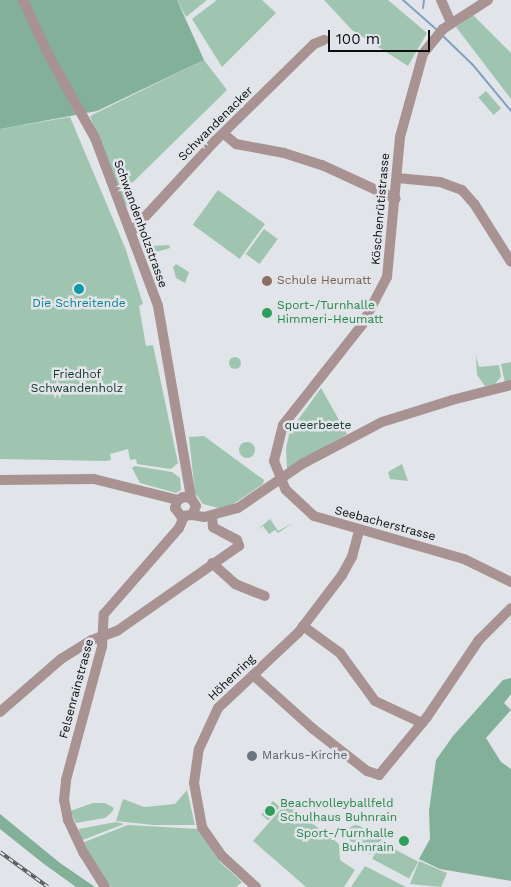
<!DOCTYPE html>
<meta charset="utf-8">
<style>
body{margin:0}
#map{position:relative;width:511px;height:887px;overflow:hidden;background:#e1e4e8;font-family:"Work Sans",sans-serif}
div>[style]{position:absolute}
[style*='--x']{left:calc(var(--x)*1px);top:calc(var(--y)*1px);width:calc(var(--w)*1px);rotate:calc(var(--a)*1deg)}
.green>*{inset:0;background:#9fc5b1;transform-origin:0 0}
.round{border-radius:50%}
.forest>*{inset:0;background:#82b098}
.stream>*{height:2px;margin:-1px;padding:0 1px;transform-origin:1px;border-radius:1px;background:#80a2c2}
.minor>*{height:10px;margin:-5px;padding:0 5px;transform-origin:5px;border-radius:5px;background:#a99292}
.rail>*{height:4px;margin-top:-2px;transform-origin:0;background:repeating-linear-gradient(90deg,#e1e4e8 0 5.5px,#545658 0 11px);box-sizing:border-box;border-block:1px solid #545658}
.dots>*{width:14px;height:14px;translate:-50% -50%;box-sizing:border-box;border:2px solid #e1e4e8;border-radius:50%}
span{translate:-50% -50%;white-space:nowrap;text-align:center;line-height:1.15;-webkit-text-stroke:5px #e1e4e8;paint-order:stroke}
.street-label{font-size:12px;color:#0c0d0f}
.education-label{font-size:12px;color:#785e54}
.left{translate:0 -50%;text-align:left}
.culture-label{font-size:12px;color:#0d838f}
.leisure-label{font-size:12px;color:#27864d}
.right{translate:-100% -50%;text-align:right}
.park-label{font-size:12px;color:#0e3625}
.worship-label{font-size:12px;color:#5b616d}
.scale{position:absolute;left:328px;top:30px;width:102px;height:22px;box-sizing:border-box;border:2px solid #0c0d0f;border-top:0;padding-left:6px;font-size:15px;line-height:18px;white-space:nowrap;color:#0c0d0f;-webkit-text-stroke:4px #e1e4e8;paint-order:stroke}
</style>
<div id="map">
<div class="green">
<div style="clip-path:polygon(177px 0,207px 0,186px 17px)"></div>
<div style="clip-path:polygon(217px 0,262px 0,276px 13px,222px 67px,192px 19px)"></div>
<div style="clip-path:polygon(324px 0,388px 0,427px 33px,408px 66px,352px 30px)"></div>
<div style="clip-path:polygon(473px 15px,511px 53px,511px 99px,456px 27px)"></div>
<div style="clip-path:polygon(204px 60px,227px 90px,125px 190px,137px 201px,130px 208px,121px 201px,90px 116px)"></div>
<div style="left:486px;top:91px;width:23px;height:10px;rotate:49deg"></div>
<div style="clip-path:polygon(70px 117px,126px 250px,143px 304px,139px 306px,146px 346px,153px 345px,178px 463px,171px 469px,137px 464px,136px 459px,130px 460px,128px 449px,110px 454px,111px 460px,106px 461px,0 459px,0 129px)"></div>
<div style="left:218px;top:190px;width:58px;height:43px;rotate:36deg"></div>
<div style="left:264px;top:229px;width:17px;height:31px;rotate:36deg"></div>
<div style="clip-path:polygon(169px 245px,170px 248px,153px 253px,151px 246px)"></div>
<div style="clip-path:polygon(176px 264px,189px 272px,185px 283px,176px 278px,173px 267px)"></div>
<div style="clip-path:polygon(476px 355px,479px 367px,499px 365px,501px 377px,494px 385px,485px 386px,477px 375px)"></div>
<div class="round" style="left:229px;top:357px;width:12px;height:12px"></div>
<div style="clip-path:polygon(511px 362px,511px 382px,505px 383px,501px 364px)"></div>
<div style="clip-path:polygon(321px 388px,347px 434px,287px 469px,286px 448px,290px 431px)"></div>
<div style="clip-path:polygon(204px 436px,264px 480px,263px 484px,232px 505px,218px 508px,203px 504px,195px 493px,189px 437px)"></div>
<div class="round" style="left:239px;top:442px;width:16px;height:16px"></div>
<div style="clip-path:polygon(402px 464px,408px 481px,390px 479px,388px 472px)"></div>
<div style="clip-path:polygon(135px 466px,172px 472px,180px 478px,181px 490px,176px 493px,140px 483px,132px 468px)"></div>
<div style="clip-path:polygon(270px 519px,278px 531px,293px 523px,278px 533px,275px 530px,269px 534px,263px 526px,257px 530px)"></div>
<div style="clip-path:polygon(187px 790px,195px 825px,153px 825px,116px 821px,123px 799px,144px 807px,175px 804px)"></div>
<div style="left:273px;top:801px;width:9px;height:18px;rotate:41deg"></div>
<div style="clip-path:polygon(93px 803px,105px 803px,114px 808px,112px 812px,105px 818px,76px 823px,70px 811px)"></div>
<div style="clip-path:polygon(286px 803px,339px 844px,340px 860px,355px 870px,344px 887px,306px 887px,253px 841px)"></div>
<div style="clip-path:polygon(116px 822px,124px 824px,80px 841px,79px 829px)"></div>
<div style="clip-path:polygon(128px 825px,198px 829px,220px 862px,242px 882px,236px 887px,111px 887px,82px 843px)"></div>
<div class="round" style="left:347px;top:825px;width:18px;height:18px"></div>
<div style="left:372px;top:829px;width:14px;height:22px;rotate:36deg"></div>
<div style="left:381px;top:842px;width:42px;height:19px;rotate:28deg"></div>
<div style="clip-path:polygon(419px 861px,447px 873px,441px 887px,410px 884px)"></div>
<div style="clip-path:polygon(365px 866px,406px 887px,351px 887px)"></div>
</div>
<div class="forest">
<div style="clip-path:polygon(0 0,177px 0,204px 60px,97px 111px,0 129px)"></div>
<div style="clip-path:polygon(511px 678px,511px 694px,504px 703px,511px 710px,486px 738px,501px 762px,511px 769px,511px 881px,440px 869px,419px 859px,430px 839px,429px 811px,436px 760px,453px 736px,503px 680px)"></div>
<div style="clip-path:polygon(0 814px,60px 863px,95px 887px,76px 887px,44px 864px,0 829px)"></div>
</div>
<div class="stream">
<div style="--x:403;--y:0;--w:45;--a:41.4"></div>
<div style="--x:423;--y:8;--w:8;--a:-83"></div>
<div style="--x:442;--y:35;--w:43;--a:44.1"></div>
<div style="--x:473;--y:65;--w:60;--a:50.4"></div>
</div>
<div class="minor">
<div style="--x:23;--y:0;--w:60;--a:65.2"></div>
<div style="--x:48;--y:54;--w:96;--a:60.8"></div>
<div style="--x:95;--y:138;--w:179;--a:69.4"></div>
<div style="--x:158;--y:306;--w:195;--a:80.2"></div>
<div style="--x:191;--y:498;--w:9;--a:58"></div>
<div style="--x:196;--y:506;--w:10;--a:114"></div>
<div style="--x:192;--y:515;--w:11;--a:175"></div>
<div style="--x:181;--y:516;--w:10;--a:-127"></div>
<div style="--x:175;--y:508;--w:7;--a:-74"></div>
<div style="--x:177;--y:501;--w:7;--a:-34"></div>
<div style="--x:183;--y:497;--w:8;--a:7"></div>
<div style="--x:441;--y:0;--w:24;--a:66"></div>
<div style="--x:488;--y:0;--w:54;--a:147.2"></div>
<div style="--x:443;--y:29;--w:32;--a:129"></div>
<div style="--x:423;--y:54;--w:86;--a:105.5"></div>
<div style="--x:400;--y:137;--w:141;--a:95.3"></div>
<div style="--x:387;--y:277;--w:54;--a:117.5"></div>
<div style="--x:362;--y:325;--w:127;--a:128.3"></div>
<div style="--x:283;--y:425;--w:37;--a:104"></div>
<div style="--x:274;--y:461;--w:31;--a:68"></div>
<div style="--x:286;--y:490;--w:38;--a:43"></div>
<div style="--x:314;--y:516;--w:156;--a:16"></div>
<div style="--x:464;--y:559;--w:52;--a:26.1"></div>
<div style="--x:224;--y:134;--w:16;--a:40"></div>
<div style="--x:236;--y:144;--w:49;--a:10.6"></div>
<div style="--x:284;--y:153;--w:40;--a:18"></div>
<div style="--x:322;--y:165;--w:81;--a:24.7"></div>
<div style="--x:397;--y:178;--w:43;--a:5.3"></div>
<div style="--x:440;--y:182;--w:23;--a:20"></div>
<div style="--x:462;--y:190;--w:20;--a:49"></div>
<div style="--x:475;--y:205;--w:67;--a:57.7"></div>
<div style="--x:131;--y:232;--w:125;--a:-47.3"></div>
<div style="--x:216;--y:140;--w:137;--a:-44.4"></div>
<div style="--x:314;--y:44;--w:11;--a:-22"></div>
<div style="--x:0;--y:480;--w:94;--a:-0.6"></div>
<div style="--x:94;--y:479;--w:87;--a:14"></div>
<div style="--x:192;--y:515;--w:12;--a:9"></div>
<div style="--x:204;--y:517;--w:35;--a:-15"></div>
<div style="--x:238;--y:508;--w:78;--a:-34.5"></div>
<div style="--x:302;--y:464;--w:90;--a:-27.7"></div>
<div style="--x:382;--y:422;--w:73;--a:-17.4"></div>
<div style="--x:452;--y:400;--w:61;--a:-14.3"></div>
<div style="--x:212;--y:563;--w:31;--a:42"></div>
<div style="--x:235;--y:584;--w:32;--a:22"></div>
<div style="--x:303;--y:626;--w:46;--a:36.1"></div>
<div style="--x:340;--y:653;--w:59;--a:53.9"></div>
<div style="--x:375;--y:701;--w:52;--a:25.1"></div>
<div style="--x:253;--y:675;--w:79;--a:41.9"></div>
<div style="--x:312;--y:728;--w:70;--a:38"></div>
<div style="--x:367;--y:771;--w:13;--a:18"></div>
<div style="--x:379;--y:775;--w:75;--a:-50.4"></div>
<div style="--x:427;--y:717;--w:93;--a:-56"></div>
<div style="--x:479;--y:640;--w:45;--a:-45"></div>
<div style="--x:0;--y:712;--w:81;--a:-41"></div>
<div style="--x:61;--y:659;--w:36;--a:-32"></div>
<div style="--x:92;--y:640;--w:27;--a:-20"></div>
<div style="--x:117;--y:631;--w:149;--a:-34.9"></div>
<div style="--x:239;--y:546;--w:6;--a:-108"></div>
<div style="--x:237;--y:540;--w:27;--a:-152"></div>
<div style="--x:213;--y:527;--w:12;--a:-95"></div>
<div style="--x:105;--y:887;--w:39;--a:-122"></div>
<div style="--x:84;--y:854;--w:38;--a:-115"></div>
<div style="--x:68;--y:820;--w:20;--a:-101"></div>
<div style="--x:64;--y:800;--w:20;--a:-84"></div>
<div style="--x:66;--y:780;--w:138;--a:-74.9"></div>
<div style="--x:102;--y:647;--w:33;--a:-87"></div>
<div style="--x:104;--y:614;--w:114;--a:-48.9"></div>
<div style="--x:179;--y:528;--w:12;--a:-66"></div>
<div style="--x:256;--y:887;--w:46;--a:-137.6"></div>
<div style="--x:222;--y:856;--w:35;--a:-125"></div>
<div style="--x:202;--y:827;--w:45;--a:-100.3"></div>
<div style="--x:194;--y:783;--w:34;--a:-82"></div>
<div style="--x:199;--y:749;--w:45;--a:-65.1"></div>
<div style="--x:218;--y:708;--w:110;--a:-43.2"></div>
<div style="--x:298;--y:633;--w:73;--a:-52.8"></div>
<div style="--x:342;--y:575;--w:21;--a:-61"></div>
<div style="--x:352;--y:557;--w:28;--a:-75"></div>
</div>
<div class="rail">
<div style="--x:0;--y:852;--w:59;--a:36.1"></div>
</div>
<div class="dots">
<div style="left:267px;top:281px;background:#8d6e63"></div>
<div style="left:79px;top:289px;background:#0f9aa8"></div>
<div style="left:267px;top:313px;background:#2e9e5b"></div>
<div style="left:252px;top:756px;background:#6b7280"></div>
<div style="left:270px;top:811px;background:#2e9e5b"></div>
<div style="left:404px;top:841px;background:#2e9e5b"></div>
</div>
<div class="street-label">
<span style="left:216px;top:124px;rotate:-45deg">Schwandenacker</span>
<span style="left:381px;top:209px;rotate:-85deg">Köschenrütistrasse</span>
<span style="left:140px;top:224px;rotate:70deg">Schwandenholzstrasse</span>
<span style="left:385px;top:524px;rotate:15deg">Seebacherstrasse</span>
<span style="left:232px;top:678px;rotate:-44deg">Höhenring</span>
<span style="left:77px;top:689px;rotate:-75deg">Felsenrainstrasse</span>
</div>
<div class="education-label">
<span class="left" style="left:277px;top:281px">Schule Heumatt</span>
</div>
<div class="culture-label">
<span style="left:79px;top:304px">Die Schreitende</span>
</div>
<div class="leisure-label">
<span class="left" style="left:277px;top:313px">Sport-/Turnhalle<br>Himmeri-Heumatt</span>
<span class="left" style="left:280px;top:811px">Beachvolleyballfeld<br>Schulhaus Buhnrain</span>
<span class="right" style="left:394px;top:841px">Sport-/Turnhalle<br>Buhnrain</span>
</div>
<div class="park-label">
<span style="left:77px;top:382px">Friedhof<br>Schwandenholz</span>
<span style="left:318px;top:426px">queerbeete</span>
</div>
<div class="worship-label">
<span class="left" style="left:262px;top:756px">Markus-Kirche</span>
</div>
<div class="scale">100 m</div>
</div>
